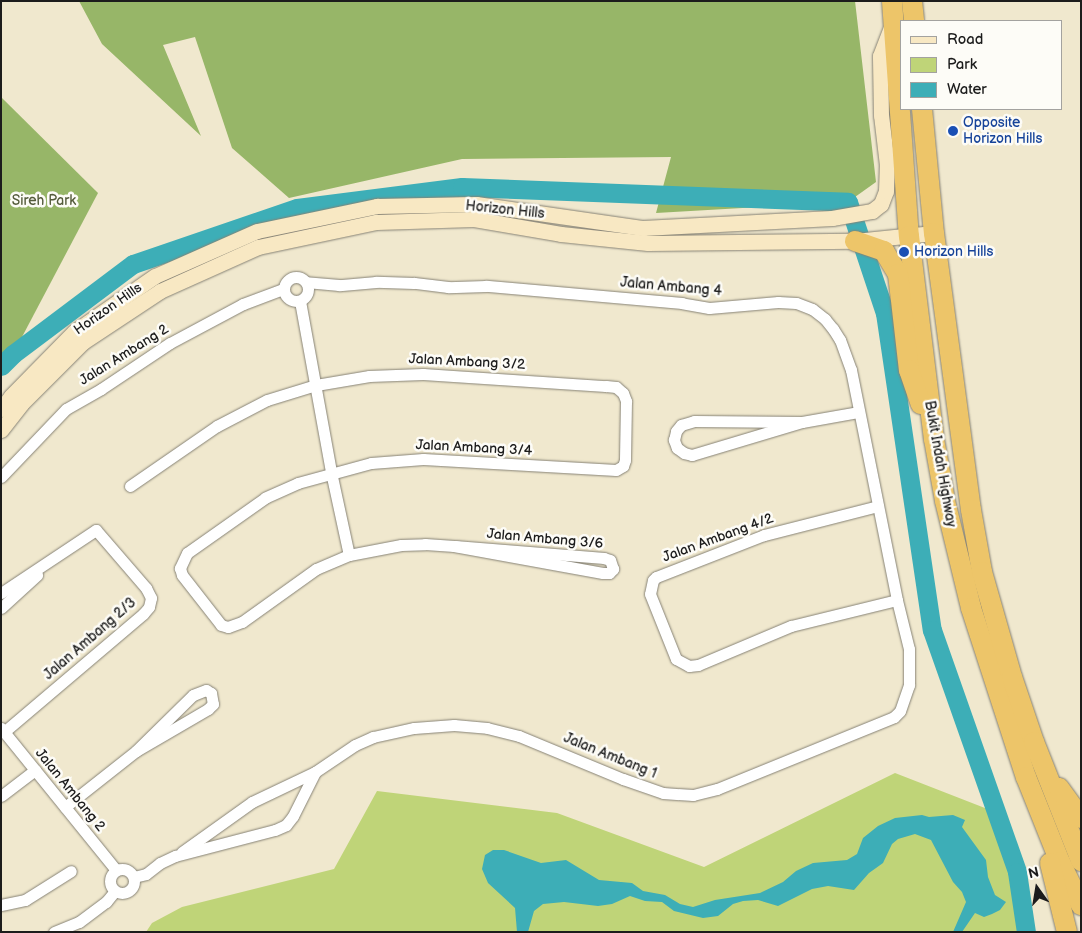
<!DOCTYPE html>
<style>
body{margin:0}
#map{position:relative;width:1082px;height:933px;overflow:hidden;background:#f0e8ce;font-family:"Balsamiq Sans",sans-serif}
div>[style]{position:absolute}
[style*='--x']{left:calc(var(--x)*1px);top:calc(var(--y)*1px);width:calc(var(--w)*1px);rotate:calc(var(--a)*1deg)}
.green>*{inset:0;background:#bfd478}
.forest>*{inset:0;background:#97b668}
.water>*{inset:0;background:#3daeb7}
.river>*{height:19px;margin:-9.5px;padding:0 9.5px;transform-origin:9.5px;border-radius:9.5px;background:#3daeb7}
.roads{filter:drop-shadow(0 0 1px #868275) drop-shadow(0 0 1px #868275)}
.street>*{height:11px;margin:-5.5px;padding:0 5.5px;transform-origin:5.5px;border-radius:5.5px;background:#fff}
.street>.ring{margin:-5.5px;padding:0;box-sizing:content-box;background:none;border:11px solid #fff;border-radius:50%}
.secondary>*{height:15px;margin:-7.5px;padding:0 7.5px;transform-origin:7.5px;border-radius:7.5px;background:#f8e8c3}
.highway>*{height:20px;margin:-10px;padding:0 10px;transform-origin:10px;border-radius:10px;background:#edc569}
.dots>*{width:14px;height:14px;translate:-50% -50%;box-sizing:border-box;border:2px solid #fdfcf7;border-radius:50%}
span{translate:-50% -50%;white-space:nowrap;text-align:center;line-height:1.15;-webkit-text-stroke:5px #fdfcf7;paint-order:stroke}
.transit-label{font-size:14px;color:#164399}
.left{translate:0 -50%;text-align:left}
.park-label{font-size:14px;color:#555c3c}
.street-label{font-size:14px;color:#1c1c1c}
.frame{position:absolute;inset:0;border:2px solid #1c1c1c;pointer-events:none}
.legend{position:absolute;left:900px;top:20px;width:162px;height:90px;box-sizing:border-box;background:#fdfcf7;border:1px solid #a3a29f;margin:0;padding:6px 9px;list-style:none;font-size:15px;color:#1c1c1c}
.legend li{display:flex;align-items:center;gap:10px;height:25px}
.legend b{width:25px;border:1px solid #a3a29f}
.north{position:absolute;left:1012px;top:863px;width:50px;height:50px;-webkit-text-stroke:4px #fdfcf7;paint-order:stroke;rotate:347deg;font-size:14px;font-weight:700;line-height:20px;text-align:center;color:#1c1c1c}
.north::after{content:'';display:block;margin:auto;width:18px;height:22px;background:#1c1c1c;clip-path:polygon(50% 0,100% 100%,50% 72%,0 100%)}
</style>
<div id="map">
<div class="green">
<div style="clip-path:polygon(895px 773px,990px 810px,1016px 880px,1027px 932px,146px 932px,152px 923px,182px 907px,334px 869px,377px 791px,557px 813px,704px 867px)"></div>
</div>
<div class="forest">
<div style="clip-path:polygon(79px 1px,855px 1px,876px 182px,848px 202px,656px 213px,671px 157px,462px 159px,289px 198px,232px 148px,195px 37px,163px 45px,201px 136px,102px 44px)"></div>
<div style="clip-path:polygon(1px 97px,98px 193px,13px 354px,1px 366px)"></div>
</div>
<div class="water">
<div style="clip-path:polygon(922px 815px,929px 817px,953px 815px,965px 820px,962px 827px,986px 860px,988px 877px,995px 895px,1006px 902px,1000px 910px,992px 914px,984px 917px,975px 913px,962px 932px,953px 932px,966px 902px,962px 892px,953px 882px,931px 840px,915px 834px,898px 839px,892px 844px,883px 863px,869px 873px,854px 890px,828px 886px,812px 889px,778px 906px,758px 900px,743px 901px,733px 904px,718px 916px,703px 918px,674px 911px,662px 902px,645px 901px,630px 896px,612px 904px,598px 906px,564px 902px,543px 904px,534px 911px,528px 932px,517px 932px,515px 908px,488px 883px,482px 869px,485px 855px,493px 850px,504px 850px,541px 863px,566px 860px,599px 880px,632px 883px,643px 891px,665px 895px,680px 904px,693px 907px,715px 900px,760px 893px,783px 882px,796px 871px,813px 863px,847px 860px,857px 854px,863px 838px,878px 826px,895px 818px)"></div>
</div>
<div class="river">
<div style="--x:1;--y:366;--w:17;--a:-45"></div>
<div style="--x:13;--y:354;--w:150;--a:-36.9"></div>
<div style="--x:133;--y:264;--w:173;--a:-18.9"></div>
<div style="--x:297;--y:208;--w:166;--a:-7.3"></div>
<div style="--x:462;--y:187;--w:386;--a:2.2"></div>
<div style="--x:848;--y:202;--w:117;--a:71.6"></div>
<div style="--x:885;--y:313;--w:320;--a:81.6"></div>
<div style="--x:932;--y:630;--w:256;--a:70.6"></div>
<div style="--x:1017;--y:872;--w:61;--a:81.5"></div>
</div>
<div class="roads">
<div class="street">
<div class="ring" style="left:284px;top:277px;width:13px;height:13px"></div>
<div style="--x:300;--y:301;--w:174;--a:79.7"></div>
<div style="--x:331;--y:472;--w:85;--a:77.8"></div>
<div style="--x:802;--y:422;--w:115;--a:163.3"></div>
<div style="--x:692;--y:455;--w:8;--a:-166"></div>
<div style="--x:684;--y:453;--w:9;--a:-144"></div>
<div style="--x:677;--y:448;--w:9;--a:-111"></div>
<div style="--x:674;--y:440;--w:9;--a:-77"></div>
<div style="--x:676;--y:431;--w:8;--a:-50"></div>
<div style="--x:681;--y:425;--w:14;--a:-17"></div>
<div style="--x:694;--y:421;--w:108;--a:0.5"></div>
<div style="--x:802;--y:422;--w:58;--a:-10"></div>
<div style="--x:1;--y:477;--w:94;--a:-46.3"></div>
<div style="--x:66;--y:409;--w:40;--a:-29.7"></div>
<div style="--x:101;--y:389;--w:83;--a:-33.7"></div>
<div style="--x:170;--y:343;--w:83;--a:-28.1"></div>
<div style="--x:243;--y:304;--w:43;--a:-20.6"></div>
<div style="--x:130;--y:486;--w:106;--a:-34.6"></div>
<div style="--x:217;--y:426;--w:56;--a:-27.5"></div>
<div style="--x:267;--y:400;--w:51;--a:-17"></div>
<div style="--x:316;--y:385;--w:54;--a:-9.6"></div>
<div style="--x:369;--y:376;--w:54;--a:-2.1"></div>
<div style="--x:423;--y:374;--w:183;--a:3.8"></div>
<div style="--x:606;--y:386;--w:10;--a:6"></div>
<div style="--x:616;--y:387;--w:9;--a:41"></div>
<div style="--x:623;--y:393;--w:9;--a:69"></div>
<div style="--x:626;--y:401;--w:59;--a:91"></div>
<div style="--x:625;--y:460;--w:6;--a:108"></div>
<div style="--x:623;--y:466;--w:8;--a:150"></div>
<div style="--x:616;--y:470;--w:193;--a:-176.7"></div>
<div style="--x:423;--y:459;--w:52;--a:175.6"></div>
<div style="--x:371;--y:463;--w:76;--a:164.7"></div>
<div style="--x:298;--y:483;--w:36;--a:156"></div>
<div style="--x:265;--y:498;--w:95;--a:144.8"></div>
<div style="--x:187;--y:553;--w:17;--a:115"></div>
<div style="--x:180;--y:568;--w:7;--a:74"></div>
<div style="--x:182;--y:575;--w:63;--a:52"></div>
<div style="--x:221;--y:625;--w:7;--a:16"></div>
<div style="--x:228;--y:627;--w:15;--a:-20"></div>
<div style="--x:242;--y:622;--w:91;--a:-35.6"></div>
<div style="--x:316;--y:569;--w:36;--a:-23"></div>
<div style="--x:349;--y:555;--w:53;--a:-10.9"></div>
<div style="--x:401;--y:545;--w:24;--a:-2"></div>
<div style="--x:425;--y:544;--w:29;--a:4"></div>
<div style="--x:454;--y:546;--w:151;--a:10.3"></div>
<div style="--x:603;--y:573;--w:6;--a:0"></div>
<div style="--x:609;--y:573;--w:6;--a:-45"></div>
<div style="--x:613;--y:569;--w:9;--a:-108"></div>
<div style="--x:610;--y:560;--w:6;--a:-162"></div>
<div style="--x:604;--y:558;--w:150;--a:-175.4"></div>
<div style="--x:878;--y:506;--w:118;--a:165.7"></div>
<div style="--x:764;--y:535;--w:116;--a:158.7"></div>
<div style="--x:656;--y:577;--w:4;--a:135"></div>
<div style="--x:653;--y:580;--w:14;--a:102"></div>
<div style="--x:650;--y:594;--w:70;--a:68.2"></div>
<div style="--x:676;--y:659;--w:15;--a:28"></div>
<div style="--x:689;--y:666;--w:9;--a:-6"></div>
<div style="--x:698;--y:665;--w:101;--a:-22.8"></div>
<div style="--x:791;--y:626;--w:109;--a:-13.8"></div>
<div style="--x:1;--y:593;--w:114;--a:-33.6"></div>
<div style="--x:96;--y:530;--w:77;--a:49.2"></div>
<div style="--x:146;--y:588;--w:11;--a:63"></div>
<div style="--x:151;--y:598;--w:9;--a:103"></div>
<div style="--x:149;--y:607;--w:9;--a:131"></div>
<div style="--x:143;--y:614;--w:182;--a:139.7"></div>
<div style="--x:1;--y:608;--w:49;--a:-42.5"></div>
<div style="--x:1;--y:728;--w:183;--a:51"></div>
<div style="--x:1;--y:796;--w:43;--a:-37.4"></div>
<div style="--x:65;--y:807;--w:90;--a:-38.3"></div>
<div style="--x:136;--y:751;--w:80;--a:-44.5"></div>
<div style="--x:193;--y:695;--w:14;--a:-21"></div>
<div style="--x:206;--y:690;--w:6;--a:31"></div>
<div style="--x:211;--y:693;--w:11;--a:80"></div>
<div style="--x:213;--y:704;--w:7;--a:135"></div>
<div style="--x:208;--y:709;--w:83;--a:149.7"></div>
<div style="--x:182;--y:852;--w:86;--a:-35.5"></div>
<div style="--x:252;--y:802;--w:70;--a:-25.5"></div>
<div class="ring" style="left:110px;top:869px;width:13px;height:13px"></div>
<div style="--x:134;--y:877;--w:12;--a:-14"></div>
<div style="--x:146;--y:874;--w:18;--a:-38"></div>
<div style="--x:160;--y:863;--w:17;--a:-25"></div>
<div style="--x:175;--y:856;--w:103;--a:-14.6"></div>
<div style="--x:275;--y:830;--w:12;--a:-24"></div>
<div style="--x:286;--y:825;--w:11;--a:-52"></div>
<div style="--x:293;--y:816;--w:49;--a:-63.4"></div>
<div style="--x:315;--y:772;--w:48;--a:-34"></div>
<div style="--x:355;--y:745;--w:20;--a:-24"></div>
<div style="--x:373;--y:737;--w:42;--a:-12.4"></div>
<div style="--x:414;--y:728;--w:40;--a:-4.3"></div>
<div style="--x:454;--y:725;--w:33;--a:5"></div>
<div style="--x:487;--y:728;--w:33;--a:14"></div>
<div style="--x:519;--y:736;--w:113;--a:22.5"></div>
<div style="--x:623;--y:779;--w:42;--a:19.3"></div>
<div style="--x:663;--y:793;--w:30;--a:4"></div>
<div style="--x:693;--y:795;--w:25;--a:-14"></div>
<div style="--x:717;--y:789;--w:191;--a:-22.1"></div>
<div style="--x:894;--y:717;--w:8;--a:-45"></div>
<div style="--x:900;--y:711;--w:28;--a:-71"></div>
<div style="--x:909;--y:685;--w:36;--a:-90"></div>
<div style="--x:909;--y:649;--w:50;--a:-103.8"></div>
<div style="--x:897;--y:600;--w:235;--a:-101.3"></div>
<div style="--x:851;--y:370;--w:32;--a:-110"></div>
<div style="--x:840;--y:340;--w:13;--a:-122"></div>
<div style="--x:833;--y:329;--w:13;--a:-129"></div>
<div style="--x:825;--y:319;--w:16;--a:-142"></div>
<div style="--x:812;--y:309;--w:17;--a:-159"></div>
<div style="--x:796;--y:303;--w:18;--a:-177"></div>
<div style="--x:778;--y:302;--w:69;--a:175"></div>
<div style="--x:709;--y:308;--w:27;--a:-170"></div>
<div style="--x:682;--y:303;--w:197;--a:-175"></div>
<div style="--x:486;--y:286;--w:38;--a:178"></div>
<div style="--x:448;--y:287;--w:34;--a:-173"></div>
<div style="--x:414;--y:283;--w:38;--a:-178"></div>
<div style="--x:376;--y:282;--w:37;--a:175"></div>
<div style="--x:339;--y:285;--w:33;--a:-175"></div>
<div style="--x:1;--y:905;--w:25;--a:-12"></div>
<div style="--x:25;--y:900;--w:54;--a:-32.2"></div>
<div style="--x:54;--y:932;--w:27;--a:-22"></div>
<div style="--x:79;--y:922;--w:34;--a:-37"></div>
<div style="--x:106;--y:902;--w:14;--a:-51"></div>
</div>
<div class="secondary">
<div style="--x:1;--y:409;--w:16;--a:-52"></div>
<div style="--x:11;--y:396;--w:90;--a:-45.5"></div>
<div style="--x:74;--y:332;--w:98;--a:-34.7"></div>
<div style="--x:155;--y:276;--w:111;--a:-23.8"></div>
<div style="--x:257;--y:231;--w:123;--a:-11.8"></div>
<div style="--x:377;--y:206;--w:99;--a:-1.2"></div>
<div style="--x:476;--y:204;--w:169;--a:8.2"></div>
<div style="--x:643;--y:228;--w:189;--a:-3"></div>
<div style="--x:832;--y:218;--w:41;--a:-9.9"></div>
<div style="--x:872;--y:211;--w:11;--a:-38"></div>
<div style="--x:881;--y:204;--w:14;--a:-69"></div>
<div style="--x:886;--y:191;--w:26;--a:-88"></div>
<div style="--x:887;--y:165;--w:50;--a:-96.8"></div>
<div style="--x:881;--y:115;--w:59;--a:-91"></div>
<div style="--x:880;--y:56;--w:34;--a:-69"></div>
<div style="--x:1;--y:430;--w:33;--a:-52"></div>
<div style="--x:21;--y:404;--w:88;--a:-45"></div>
<div style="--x:83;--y:342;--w:92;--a:-33.5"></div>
<div style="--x:160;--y:291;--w:107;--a:-24.2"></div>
<div style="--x:258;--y:247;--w:121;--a:-12"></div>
<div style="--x:376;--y:222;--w:98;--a:-1.8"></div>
<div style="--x:474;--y:219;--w:88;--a:9.8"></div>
<div style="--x:561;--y:234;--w:87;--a:5.9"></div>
<div style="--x:648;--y:243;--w:207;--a:-0.6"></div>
<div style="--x:855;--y:241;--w:79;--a:-5.8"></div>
</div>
<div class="highway">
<div style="--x:892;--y:1;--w:236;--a:85.9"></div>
<div style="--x:909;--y:236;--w:205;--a:83"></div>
<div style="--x:934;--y:439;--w:63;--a:79.9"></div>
<div style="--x:945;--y:501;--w:110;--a:76.3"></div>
<div style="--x:971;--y:608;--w:178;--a:72"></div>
<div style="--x:1026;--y:777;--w:92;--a:68.2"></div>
<div style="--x:1060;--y:862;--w:48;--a:64"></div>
<div style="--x:912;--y:1;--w:20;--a:84"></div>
<div style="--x:922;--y:109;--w:125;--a:84.5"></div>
<div style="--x:934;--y:233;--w:279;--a:82.4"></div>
<div style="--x:971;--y:510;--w:63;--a:79.9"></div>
<div style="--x:982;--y:572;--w:109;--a:74.1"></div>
<div style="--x:1012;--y:677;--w:69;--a:71.3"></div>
<div style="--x:1034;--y:742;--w:128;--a:68.4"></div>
<div style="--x:855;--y:241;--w:31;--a:19"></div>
<div style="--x:884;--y:251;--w:27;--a:59"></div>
<div style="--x:898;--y:274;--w:97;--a:83.5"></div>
<div style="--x:909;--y:370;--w:36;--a:71"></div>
<div style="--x:1059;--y:788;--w:37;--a:54"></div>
<div style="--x:1050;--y:863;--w:71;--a:76.2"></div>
</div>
</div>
<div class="dots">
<div style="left:953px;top:131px;background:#1a4fb4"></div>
<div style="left:904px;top:252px;background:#1a4fb4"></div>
</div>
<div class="transit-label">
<span class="left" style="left:963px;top:131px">Opposite<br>Horizon Hills</span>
<span class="left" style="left:914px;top:252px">Horizon Hills</span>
</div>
<div class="park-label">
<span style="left:44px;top:201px">Sireh Park</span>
</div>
<div class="street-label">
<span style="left:505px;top:210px;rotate:6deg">Horizon Hills</span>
<span style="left:671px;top:287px;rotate:5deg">Jalan Ambang 4</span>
<span style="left:108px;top:309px;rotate:-35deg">Horizon Hills</span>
<span style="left:124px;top:355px;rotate:-32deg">Jalan Ambang 2</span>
<span style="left:467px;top:362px;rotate:3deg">Jalan Ambang 3/2</span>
<span style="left:474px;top:448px;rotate:3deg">Jalan Ambang 3/4</span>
<span style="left:940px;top:464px;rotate:80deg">Bukit Indah Highway</span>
<span style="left:718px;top:538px;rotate:-20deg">Jalan Ambang 4/2</span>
<span style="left:545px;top:539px;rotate:5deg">Jalan Ambang 3/6</span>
<span style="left:90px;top:639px;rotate:-41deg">Jalan Ambang 2/3</span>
<span style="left:610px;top:756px;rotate:22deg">Jalan Ambang 1</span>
<span style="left:70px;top:790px;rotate:51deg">Jalan Ambang 2</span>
</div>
<div class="frame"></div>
<ul class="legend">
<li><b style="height:6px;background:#f8e8c3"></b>Road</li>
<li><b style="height:14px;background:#bfd478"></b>Park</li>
<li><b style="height:14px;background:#3daeb7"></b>Water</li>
</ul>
<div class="north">N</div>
</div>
